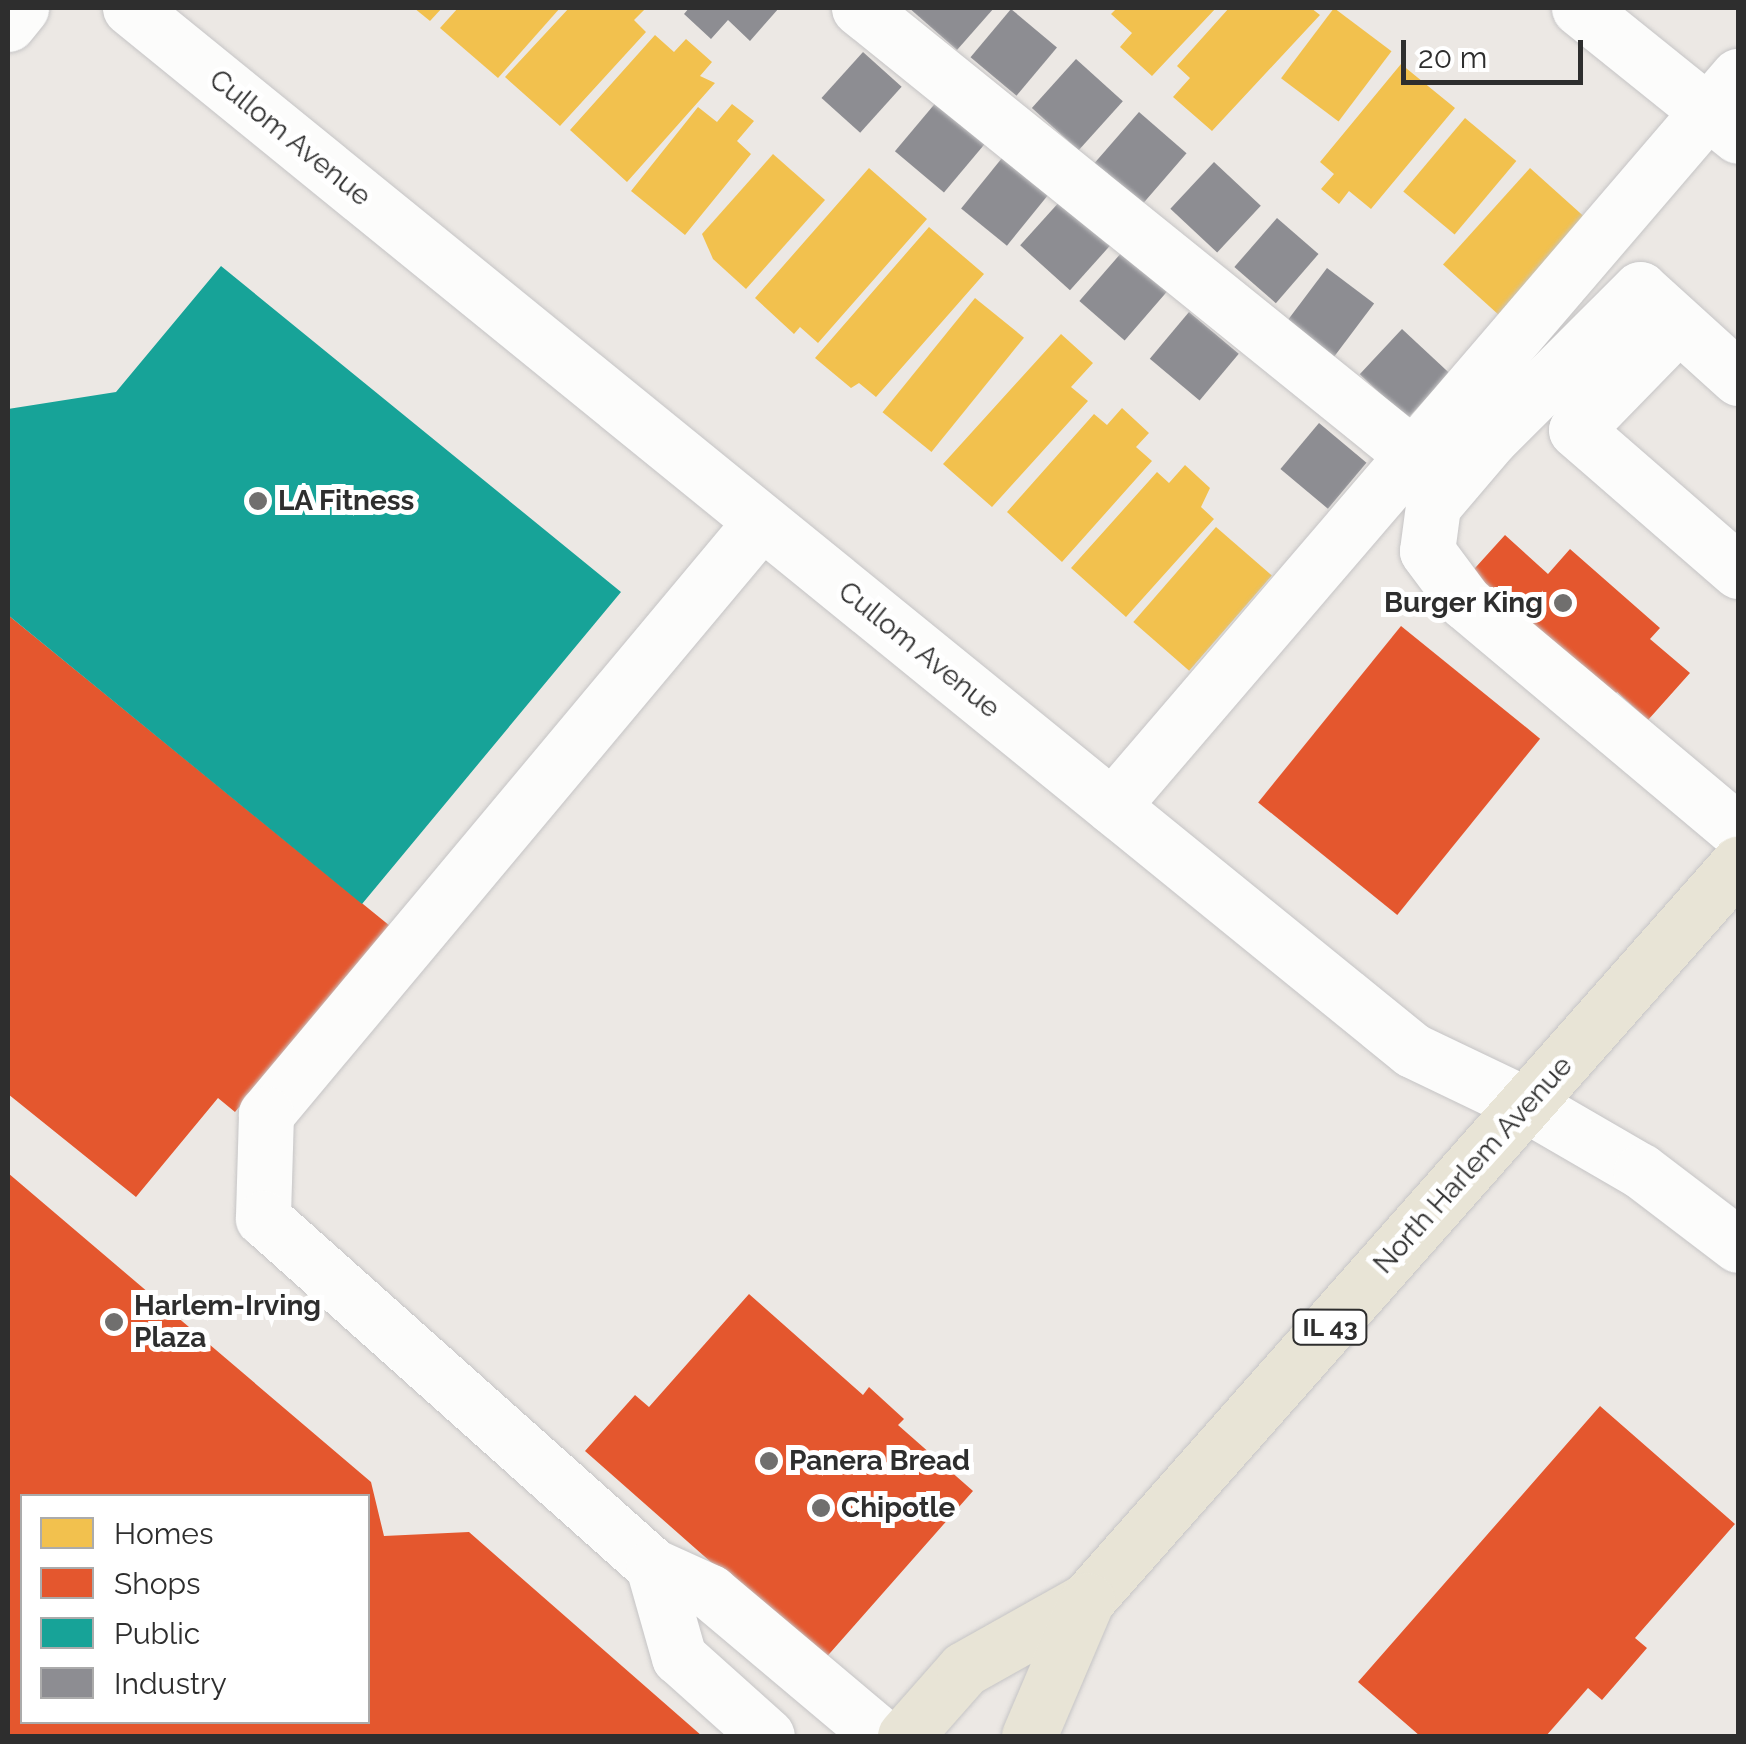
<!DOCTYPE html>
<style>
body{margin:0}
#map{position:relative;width:1746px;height:1744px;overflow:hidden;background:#ece8e4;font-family:Raleway,sans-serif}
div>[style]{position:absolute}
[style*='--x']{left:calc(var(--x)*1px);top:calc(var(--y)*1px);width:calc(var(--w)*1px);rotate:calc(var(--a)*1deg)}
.homes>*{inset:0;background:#f2c14e;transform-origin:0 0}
.shops>*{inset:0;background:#e4572e;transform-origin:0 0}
.public>*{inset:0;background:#17a398}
.industry>*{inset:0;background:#8d8d92;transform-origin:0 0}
.roads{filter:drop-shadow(0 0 2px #c5c4c5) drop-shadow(0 0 2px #c5c4c5)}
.minor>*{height:55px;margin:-27.5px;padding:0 27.5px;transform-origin:27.5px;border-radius:27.5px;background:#fcfcfb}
.major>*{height:55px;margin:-27.5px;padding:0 27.5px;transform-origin:27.5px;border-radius:27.5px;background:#e8e4d6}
.dots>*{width:28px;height:28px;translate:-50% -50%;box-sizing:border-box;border:5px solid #fff;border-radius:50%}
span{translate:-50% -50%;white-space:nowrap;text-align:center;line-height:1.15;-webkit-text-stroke:10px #fff;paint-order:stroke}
.shield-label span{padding:2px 8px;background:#fff;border:2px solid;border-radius:8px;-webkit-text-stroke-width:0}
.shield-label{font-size:25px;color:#2e2e2e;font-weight:700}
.street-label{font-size:28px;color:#2e2e2e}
.poi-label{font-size:28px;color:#2e2e2e;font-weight:700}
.left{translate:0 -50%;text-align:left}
.right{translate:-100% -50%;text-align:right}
.frame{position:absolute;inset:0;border:10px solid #2e2e2e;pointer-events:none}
.legend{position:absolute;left:20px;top:1494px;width:350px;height:230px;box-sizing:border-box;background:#fff;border:2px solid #ababab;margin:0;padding:12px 18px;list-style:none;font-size:30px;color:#2e2e2e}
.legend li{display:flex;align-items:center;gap:20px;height:50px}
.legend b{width:50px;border:2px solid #ababab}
.scale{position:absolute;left:1401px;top:40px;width:182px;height:45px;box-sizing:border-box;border:5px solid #2e2e2e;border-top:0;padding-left:12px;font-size:30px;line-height:35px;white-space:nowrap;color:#2e2e2e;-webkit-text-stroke:8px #fff;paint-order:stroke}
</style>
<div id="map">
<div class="homes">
<div style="clip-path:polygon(414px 8px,442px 8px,430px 21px)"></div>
<div style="clip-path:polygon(458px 8px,560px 8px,498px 78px,440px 28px)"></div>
<div style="clip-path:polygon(569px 8px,646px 8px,634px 20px,646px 32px,560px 126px,505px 77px)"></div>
<div style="clip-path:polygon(1117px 8px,1216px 8px,1152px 76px,1120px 47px,1132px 33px,1111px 14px)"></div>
<div style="clip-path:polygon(1229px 8px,1311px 8px,1320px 15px,1212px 131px,1173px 97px,1190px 78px,1177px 66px)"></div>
<div style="left:1334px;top:8px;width:72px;height:88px;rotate:37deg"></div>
<div style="clip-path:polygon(655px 35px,674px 52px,686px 39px,712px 62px,700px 76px,715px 83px,627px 182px,570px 130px)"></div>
<div style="clip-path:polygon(1401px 64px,1455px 108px,1371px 209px,1349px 191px,1339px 204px,1321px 189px,1334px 174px,1320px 162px)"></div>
<div style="clip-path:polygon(732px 104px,754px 121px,737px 141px,751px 154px,685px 235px,631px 191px,698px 107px,717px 122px)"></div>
<div style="left:1465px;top:118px;width:67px;height:96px;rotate:40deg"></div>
<div style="clip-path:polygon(773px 154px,825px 200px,746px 289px,713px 259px,702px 234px)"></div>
<div style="clip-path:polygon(869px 168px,927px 219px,818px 343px,800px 327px,794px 334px,755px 298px)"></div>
<div style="left:1530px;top:168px;width:76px;height:130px;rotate:42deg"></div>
<div style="clip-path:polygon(929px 227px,984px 274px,876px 397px,859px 383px,851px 388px,815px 358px)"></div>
<div style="left:975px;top:298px;width:63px;height:147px;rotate:39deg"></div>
<div style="clip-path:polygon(1061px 334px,1093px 363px,1071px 387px,1088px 401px,992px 507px,943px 464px)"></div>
<div style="clip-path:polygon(1122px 408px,1149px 433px,1136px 447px,1152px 461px,1062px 562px,1007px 512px,1094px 414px,1107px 425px)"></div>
<div style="clip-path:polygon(1185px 465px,1210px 488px,1201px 507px,1214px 519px,1126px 617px,1071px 568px,1157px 472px,1169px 483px)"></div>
<div style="left:1216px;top:527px;width:74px;height:126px;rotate:41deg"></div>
</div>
<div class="shops">
<div style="clip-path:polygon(1505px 535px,1548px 574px,1570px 549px,1660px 628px,1650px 639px,1690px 673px,1648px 720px,1617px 692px,1608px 702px,1466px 578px)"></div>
<div style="clip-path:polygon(8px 615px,390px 926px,235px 1112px,218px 1098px,136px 1197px,8px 1094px)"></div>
<div style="left:1401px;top:626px;width:179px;height:227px;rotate:39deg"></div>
<div style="clip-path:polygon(evenodd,8px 1173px,371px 1482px,384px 1536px,469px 1532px,702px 1736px,8px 1736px,8px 1173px,22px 1496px,368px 1496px,368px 1722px,22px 1722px,22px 1496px)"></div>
<div style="clip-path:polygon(749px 1294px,863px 1395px,869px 1387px,904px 1419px,898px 1425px,973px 1491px,823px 1661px,585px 1451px,635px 1395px,649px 1407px)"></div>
<div style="clip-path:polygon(1600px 1406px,1735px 1524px,1635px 1638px,1647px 1648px,1602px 1700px,1588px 1688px,1546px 1736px,1420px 1736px,1358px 1682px)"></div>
</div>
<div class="public">
<div style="clip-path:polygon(221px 266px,621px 592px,362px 904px,8px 615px,8px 409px,116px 392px)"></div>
</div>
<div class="industry">
<div style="clip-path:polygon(689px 8px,779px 8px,750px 41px,728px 20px,711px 39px,684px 14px)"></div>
<div style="clip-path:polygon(909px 8px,994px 8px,957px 50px)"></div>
<div style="left:1011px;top:9px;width:60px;height:63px;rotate:40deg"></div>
<div style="left:863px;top:52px;width:52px;height:62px;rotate:42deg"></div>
<div style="left:1076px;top:59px;width:63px;height:66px;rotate:42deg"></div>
<div style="left:938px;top:100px;width:64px;height:67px;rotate:40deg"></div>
<div style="left:1139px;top:112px;width:63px;height:69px;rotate:41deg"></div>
<div style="left:1002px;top:158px;width:59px;height:65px;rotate:39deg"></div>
<div style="left:1214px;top:162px;width:64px;height:64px;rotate:43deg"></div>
<div style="left:1061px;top:200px;width:67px;height:61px;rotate:42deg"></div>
<div style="left:1277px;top:218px;width:55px;height:65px;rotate:41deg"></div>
<div style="left:1122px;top:252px;width:60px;height:65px;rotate:41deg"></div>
<div style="left:1327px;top:268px;width:59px;height:70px;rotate:37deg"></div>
<div style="left:1189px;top:312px;width:65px;height:61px;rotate:40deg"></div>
<div style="left:1402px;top:329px;width:65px;height:62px;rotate:43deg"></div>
<div style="left:1319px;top:423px;width:62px;height:60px;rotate:40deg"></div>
</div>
<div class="roads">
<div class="minor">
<div style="--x:130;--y:8;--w:1652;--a:39.1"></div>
<div style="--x:1412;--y:1050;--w:127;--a:25.6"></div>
<div style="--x:1527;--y:1105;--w:132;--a:30.1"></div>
<div style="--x:1641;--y:1171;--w:122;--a:37.3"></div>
<div style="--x:859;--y:8;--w:713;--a:38.91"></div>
<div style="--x:1579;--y:8;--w:204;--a:38.8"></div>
<div style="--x:8;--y:24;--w:21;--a:-51"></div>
<div style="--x:1678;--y:325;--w:146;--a:134.2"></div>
<div style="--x:1576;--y:430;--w:215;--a:41"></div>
<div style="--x:1738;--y:378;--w:132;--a:-137.8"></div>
<div style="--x:1640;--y:289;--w:212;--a:135"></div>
<div style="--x:1490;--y:439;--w:88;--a:130.4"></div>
<div style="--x:1433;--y:506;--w:45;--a:97.6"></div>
<div style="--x:1427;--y:551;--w:64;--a:53.3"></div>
<div style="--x:1465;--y:602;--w:356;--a:40"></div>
<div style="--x:761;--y:522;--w:772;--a:129.9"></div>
<div style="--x:266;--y:1114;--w:104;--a:91.7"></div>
<div style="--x:263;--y:1218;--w:523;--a:41.74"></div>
<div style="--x:653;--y:1566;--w:63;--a:24.5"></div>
<div style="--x:710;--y:1592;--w:224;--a:40.1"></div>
<div style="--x:1112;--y:806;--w:962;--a:-49.39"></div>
<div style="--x:653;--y:1566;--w:95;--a:74.1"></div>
<div style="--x:679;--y:1657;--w:118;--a:41.9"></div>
</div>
<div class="major">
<div style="--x:905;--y:1736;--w:89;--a:-48.6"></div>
<div style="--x:964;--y:1669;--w:141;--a:-29.3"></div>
<div style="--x:1087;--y:1600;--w:983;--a:-48.51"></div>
<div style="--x:1029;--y:1736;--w:148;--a:-66.9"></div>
</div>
</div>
<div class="dots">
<div style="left:258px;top:501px;background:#706f6e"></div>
<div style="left:1563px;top:603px;background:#706f6e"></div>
<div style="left:114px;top:1322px;background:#706f6e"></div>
<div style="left:769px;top:1461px;background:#706f6e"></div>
<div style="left:821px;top:1508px;background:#706f6e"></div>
</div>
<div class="shield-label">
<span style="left:1330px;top:1327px">IL 43</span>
</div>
<div class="street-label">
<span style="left:290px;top:138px;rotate:39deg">Cullom Avenue</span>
<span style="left:919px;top:650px;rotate:39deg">Cullom Avenue</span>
<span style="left:1473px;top:1165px;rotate:-48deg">North Harlem Avenue</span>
</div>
<div class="poi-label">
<span class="left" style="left:278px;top:501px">LA Fitness</span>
<span class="right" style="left:1543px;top:603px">Burger King</span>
<span class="left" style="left:134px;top:1322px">Harlem-Irving<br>Plaza</span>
<span class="left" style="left:789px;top:1461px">Panera Bread</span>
<span class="left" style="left:841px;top:1508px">Chipotle</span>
</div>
<div class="frame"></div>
<ul class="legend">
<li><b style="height:28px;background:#f2c14e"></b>Homes</li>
<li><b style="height:28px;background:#e4572e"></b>Shops</li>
<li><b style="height:28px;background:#17a398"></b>Public</li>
<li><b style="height:28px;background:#8d8d92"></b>Industry</li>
</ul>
<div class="scale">20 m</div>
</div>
